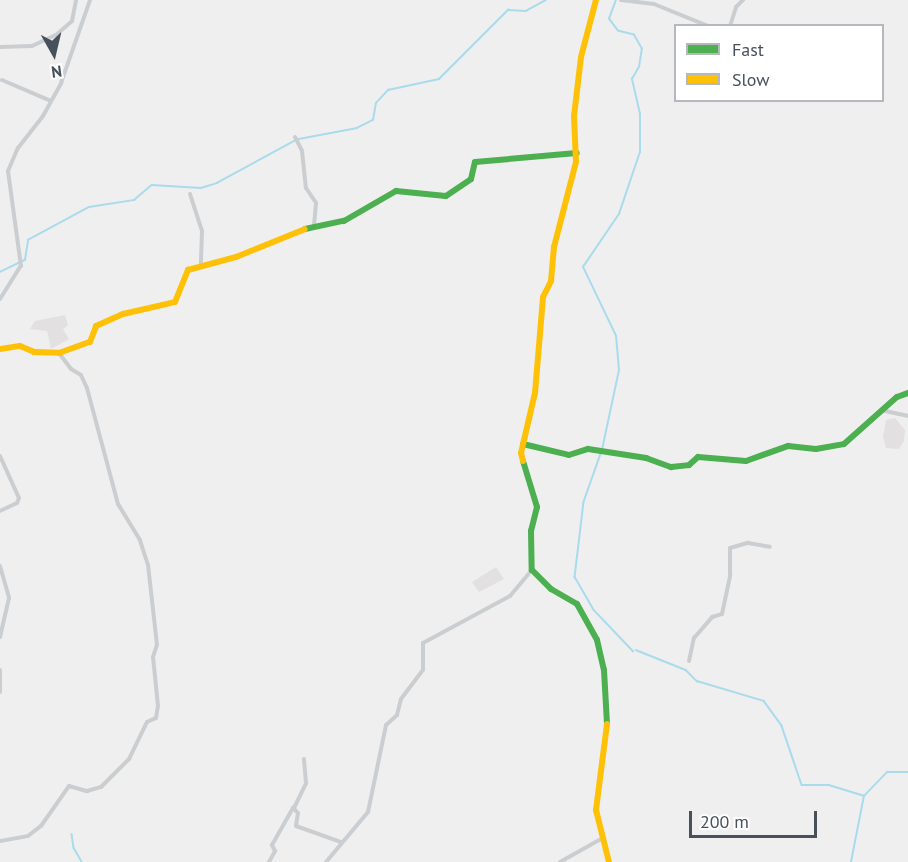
<!DOCTYPE html>
<style>
body{margin:0}
#map{position:relative;width:908px;height:862px;overflow:hidden;background:#f0efef;font-family:"PT Sans",sans-serif}
div>[style]{position:absolute}
[style*='--x']{left:calc(var(--x)*1px);top:calc(var(--y)*1px);width:calc(var(--w)*1px);rotate:calc(var(--a)*1deg)}
.education>*{inset:0;background:#e2e0e1}
.stream>*{height:1.5px;margin:-0.75px;padding:0 0.75px;transform-origin:0.75px;border-radius:0.75px;background:#a9dbec}
.street>*{height:4px;margin:-2px;padding:0 2px;transform-origin:2px;border-radius:2px;background:#cbced0}
.fast>*{height:6px;margin:-3px;padding:0 3px;transform-origin:3px;border-radius:3px;background:#4caf50}
.slow>*{height:6px;margin:-3px;padding:0 3px;transform-origin:3px;border-radius:3px;background:#ffc107}
span{translate:-50% -50%;white-space:nowrap;text-align:center;line-height:1.15;-webkit-text-stroke:4.5px #fff;paint-order:stroke}
.legend{position:absolute;left:674px;top:24px;width:210px;height:78px;box-sizing:border-box;background:#fff;border:2px solid #b5b9be;margin:0;padding:8px 10px;list-style:none;font-size:18px;color:#47515c}
.legend li{display:flex;align-items:center;gap:12px;height:30px}
.legend b{width:30px;border:2px solid #b5b9be}
.north{position:absolute;left:24px;top:24px;width:60px;height:60px;-webkit-text-stroke:4px #fff;paint-order:stroke;rotate:172deg;font-size:16px;font-weight:700;line-height:24px;text-align:center;color:#47515c}
.north::after{content:'';display:block;margin:auto;width:21px;height:27px;background:#47515c;clip-path:polygon(50% 0,100% 100%,50% 72%,0 100%)}
.scale{position:absolute;left:689px;top:811px;width:128px;height:27px;box-sizing:border-box;border:3px solid #47515c;border-top:0;padding-left:8px;font-size:18px;line-height:21px;white-space:nowrap;color:#47515c;-webkit-text-stroke:4px #fff;paint-order:stroke}
</style>
<div id="map">
<div class="education">
<div style="clip-path:polygon(65px 315px,68px 325px,63px 329px,69px 339px,51px 349px,47px 331px,30px 329px,35px 321px)"></div>
<div style="clip-path:polygon(895px 418px,905px 430px,904px 441px,899px 449px,886px 448px,883px 437px,886px 420px)"></div>
<div style="clip-path:polygon(496px 567px,504px 579px,479px 592px,472px 582px)"></div>
</div>
<div class="stream">
<div style="--x:299;--y:139;--w:59;--a:-10.7"></div>
<div style="--x:357;--y:128;--w:18;--a:-27"></div>
<div style="--x:373;--y:120;--w:17;--a:-80"></div>
<div style="--x:376;--y:103;--w:18;--a:-47"></div>
<div style="--x:388;--y:90;--w:52;--a:-12.2"></div>
<div style="--x:439;--y:79;--w:98;--a:-45"></div>
<div style="--x:508;--y:10;--w:18;--a:3"></div>
<div style="--x:526;--y:11;--w:23;--a:-29"></div>
<div style="--x:0;--y:272;--w:28;--a:-26"></div>
<div style="--x:25;--y:260;--w:20;--a:-81"></div>
<div style="--x:28;--y:240;--w:69;--a:-28.4"></div>
<div style="--x:89;--y:207;--w:46;--a:-8.8"></div>
<div style="--x:134;--y:200;--w:23;--a:-40"></div>
<div style="--x:152;--y:185;--w:49;--a:3.5"></div>
<div style="--x:201;--y:188;--w:17;--a:-17"></div>
<div style="--x:217;--y:183;--w:88;--a:-28.6"></div>
<div style="--x:602;--y:450;--w:82;--a:-78"></div>
<div style="--x:619;--y:370;--w:34;--a:-95"></div>
<div style="--x:616;--y:336;--w:76;--a:-115.6"></div>
<div style="--x:583;--y:267;--w:64;--a:-55.8"></div>
<div style="--x:619;--y:214;--w:65;--a:-71.3"></div>
<div style="--x:640;--y:152;--w:38;--a:-90"></div>
<div style="--x:640;--y:114;--w:36;--a:-103"></div>
<div style="--x:632;--y:79;--w:14;--a:-60"></div>
<div style="--x:639;--y:67;--w:18;--a:-81"></div>
<div style="--x:642;--y:49;--w:16;--a:-120"></div>
<div style="--x:634;--y:35;--w:16;--a:-166"></div>
<div style="--x:618;--y:31;--w:15;--a:-127"></div>
<div style="--x:609;--y:19;--w:20;--a:-70"></div>
<div style="--x:601;--y:454;--w:51;--a:109.5"></div>
<div style="--x:584;--y:502;--w:76;--a:96.8"></div>
<div style="--x:575;--y:577;--w:38;--a:60"></div>
<div style="--x:594;--y:610;--w:57;--a:46.4"></div>
<div style="--x:636;--y:650;--w:54;--a:21.8"></div>
<div style="--x:686;--y:670;--w:16;--a:45"></div>
<div style="--x:697;--y:681;--w:70;--a:16.6"></div>
<div style="--x:764;--y:701;--w:31;--a:54"></div>
<div style="--x:782;--y:726;--w:62;--a:71.3"></div>
<div style="--x:802;--y:785;--w:27;--a:0"></div>
<div style="--x:829;--y:785;--w:37;--a:17"></div>
<div style="--x:72;--y:834;--w:14;--a:82"></div>
<div style="--x:74;--y:848;--w:16;--a:60"></div>
<div style="--x:851;--y:862;--w:67;--a:-78.9"></div>
<div style="--x:864;--y:796;--w:33;--a:-46"></div>
<div style="--x:887;--y:772;--w:21;--a:0"></div>
</div>
<div class="street">
<div style="--x:621;--y:0;--w:33;--a:7"></div>
<div style="--x:654;--y:4;--w:58;--a:22.2"></div>
<div style="--x:730;--y:26;--w:20;--a:-72"></div>
<div style="--x:736;--y:7;--w:10;--a:-45"></div>
<div style="--x:0;--y:47;--w:32;--a:-2"></div>
<div style="--x:32;--y:46;--w:26;--a:-25"></div>
<div style="--x:56;--y:35;--w:21;--a:-41"></div>
<div style="--x:72;--y:21;--w:21;--a:-79"></div>
<div style="--x:2;--y:80;--w:53;--a:23.2"></div>
<div style="--x:295;--y:137;--w:16;--a:63"></div>
<div style="--x:302;--y:151;--w:37;--a:84"></div>
<div style="--x:306;--y:188;--w:18;--a:56"></div>
<div style="--x:316;--y:203;--w:22;--a:95"></div>
<div style="--x:190;--y:194;--w:39;--a:72"></div>
<div style="--x:202;--y:231;--w:35;--a:92"></div>
<div style="--x:0;--y:299;--w:39;--a:-58"></div>
<div style="--x:21;--y:266;--w:96;--a:-97.8"></div>
<div style="--x:8;--y:171;--w:25;--a:-67"></div>
<div style="--x:18;--y:148;--w:41;--a:-52"></div>
<div style="--x:43;--y:116;--w:38;--a:-61"></div>
<div style="--x:61;--y:83;--w:88;--a:-70.7"></div>
<div style="--x:885;--y:411;--w:24;--a:12"></div>
<div style="--x:0;--y:456;--w:46;--a:65.7"></div>
<div style="--x:19;--y:498;--w:5;--a:112"></div>
<div style="--x:17;--y:503;--w:19;--a:155"></div>
<div style="--x:0;--y:566;--w:33;--a:74"></div>
<div style="--x:9;--y:598;--w:40;--a:103"></div>
<div style="--x:689;--y:661;--w:24;--a:-78"></div>
<div style="--x:694;--y:638;--w:28;--a:-49"></div>
<div style="--x:712;--y:617;--w:10;--a:-17"></div>
<div style="--x:722;--y:614;--w:40;--a:-78"></div>
<div style="--x:730;--y:575;--w:27;--a:-90"></div>
<div style="--x:730;--y:548;--w:19;--a:-16"></div>
<div style="--x:748;--y:543;--w:22;--a:10"></div>
<div style="--x:0;--y:670;--w:22;--a:90"></div>
<div style="--x:294;--y:808;--w:28;--a:-64"></div>
<div style="--x:306;--y:783;--w:24;--a:-95"></div>
<div style="--x:0;--y:841;--w:28;--a:-10"></div>
<div style="--x:28;--y:836;--w:16;--a:-38"></div>
<div style="--x:41;--y:826;--w:49;--a:-55"></div>
<div style="--x:69;--y:786;--w:19;--a:16"></div>
<div style="--x:87;--y:791;--w:15;--a:-16"></div>
<div style="--x:101;--y:787;--w:40;--a:-45"></div>
<div style="--x:129;--y:759;--w:41;--a:-64.1"></div>
<div style="--x:147;--y:722;--w:10;--a:-24"></div>
<div style="--x:156;--y:718;--w:12;--a:-81"></div>
<div style="--x:158;--y:706;--w:49;--a:-95.8"></div>
<div style="--x:153;--y:657;--w:13;--a:-72"></div>
<div style="--x:157;--y:645;--w:81;--a:-96.4"></div>
<div style="--x:148;--y:565;--w:26;--a:-108"></div>
<div style="--x:140;--y:540;--w:42;--a:-121.4"></div>
<div style="--x:118;--y:504;--w:120;--a:-105"></div>
<div style="--x:87;--y:388;--w:14;--a:-115"></div>
<div style="--x:81;--y:375;--w:12;--a:-149"></div>
<div style="--x:71;--y:369;--w:20;--a:-127"></div>
<div style="--x:269;--y:862;--w:13;--a:-61"></div>
<div style="--x:275;--y:851;--w:7;--a:-117"></div>
<div style="--x:272;--y:845;--w:43;--a:-60.4"></div>
<div style="--x:293;--y:808;--w:7;--a:45"></div>
<div style="--x:298;--y:813;--w:13;--a:99"></div>
<div style="--x:296;--y:826;--w:48;--a:19.6"></div>
<div style="--x:326;--y:862;--w:65;--a:-50"></div>
<div style="--x:368;--y:812;--w:89;--a:-78.3"></div>
<div style="--x:386;--y:725;--w:15;--a:-42"></div>
<div style="--x:397;--y:715;--w:16;--a:-76"></div>
<div style="--x:401;--y:699;--w:36;--a:-53"></div>
<div style="--x:423;--y:670;--w:27;--a:-90"></div>
<div style="--x:423;--y:643;--w:99;--a:-28.4"></div>
<div style="--x:510;--y:596;--w:34;--a:-50"></div>
<div style="--x:560;--y:862;--w:49;--a:-29.2"></div>
</div>
<div class="fast">
<div style="--x:305;--y:229;--w:40;--a:-12"></div>
<div style="--x:344;--y:221;--w:60;--a:-30"></div>
<div style="--x:396;--y:191;--w:50;--a:5.7"></div>
<div style="--x:446;--y:196;--w:30;--a:-34"></div>
<div style="--x:471;--y:179;--w:17;--a:-77"></div>
<div style="--x:475;--y:162;--w:102;--a:-5"></div>
<div style="--x:523;--y:444;--w:47;--a:13.4"></div>
<div style="--x:569;--y:455;--w:20;--a:-18"></div>
<div style="--x:588;--y:449;--w:59;--a:8.8"></div>
<div style="--x:646;--y:458;--w:27;--a:20"></div>
<div style="--x:671;--y:467;--w:18;--a:-6"></div>
<div style="--x:689;--y:465;--w:12;--a:-42"></div>
<div style="--x:698;--y:457;--w:48;--a:4.8"></div>
<div style="--x:746;--y:461;--w:45;--a:-19.7"></div>
<div style="--x:788;--y:446;--w:28;--a:6"></div>
<div style="--x:816;--y:449;--w:28;--a:-10"></div>
<div style="--x:844;--y:444;--w:71;--a:-41.6"></div>
<div style="--x:897;--y:397;--w:12;--a:-20"></div>
<div style="--x:523;--y:461;--w:48;--a:73.1"></div>
<div style="--x:537;--y:507;--w:25;--a:104"></div>
<div style="--x:531;--y:531;--w:39;--a:89"></div>
<div style="--x:532;--y:570;--w:27;--a:45"></div>
<div style="--x:551;--y:589;--w:30;--a:30"></div>
<div style="--x:577;--y:604;--w:41;--a:60.9"></div>
<div style="--x:597;--y:640;--w:31;--a:77"></div>
<div style="--x:604;--y:670;--w:54;--a:86.8"></div>
</div>
<div class="slow">
<div style="--x:0;--y:349;--w:20;--a:-9"></div>
<div style="--x:20;--y:346;--w:15;--a:23"></div>
<div style="--x:34;--y:352;--w:25;--a:2"></div>
<div style="--x:59;--y:353;--w:33;--a:-20"></div>
<div style="--x:90;--y:342;--w:17;--a:-69"></div>
<div style="--x:96;--y:326;--w:30;--a:-24"></div>
<div style="--x:123;--y:314;--w:53;--a:-13"></div>
<div style="--x:175;--y:302;--w:35;--a:-68"></div>
<div style="--x:188;--y:270;--w:50;--a:-15.2"></div>
<div style="--x:236;--y:257;--w:74;--a:-22.1"></div>
<div style="--x:523;--y:461;--w:8;--a:-104"></div>
<div style="--x:521;--y:453;--w:62;--a:-76.9"></div>
<div style="--x:535;--y:393;--w:96;--a:-85.2"></div>
<div style="--x:543;--y:297;--w:18;--a:-63"></div>
<div style="--x:551;--y:281;--w:34;--a:-85"></div>
<div style="--x:554;--y:247;--w:88;--a:-75.5"></div>
<div style="--x:576;--y:162;--w:46;--a:-92.5"></div>
<div style="--x:574;--y:116;--w:59;--a:-83.2"></div>
<div style="--x:581;--y:57;--w:59;--a:-75.3"></div>
<div style="--x:607;--y:724;--w:87;--a:97.3"></div>
<div style="--x:596;--y:810;--w:54;--a:76"></div>
</div>
<ul class="legend">
<li><b style="height:8px;background:#4caf50"></b>Fast</li>
<li><b style="height:8px;background:#ffc107"></b>Slow</li>
</ul>
<div class="north">N</div>
<div class="scale">200 m</div>
</div>
